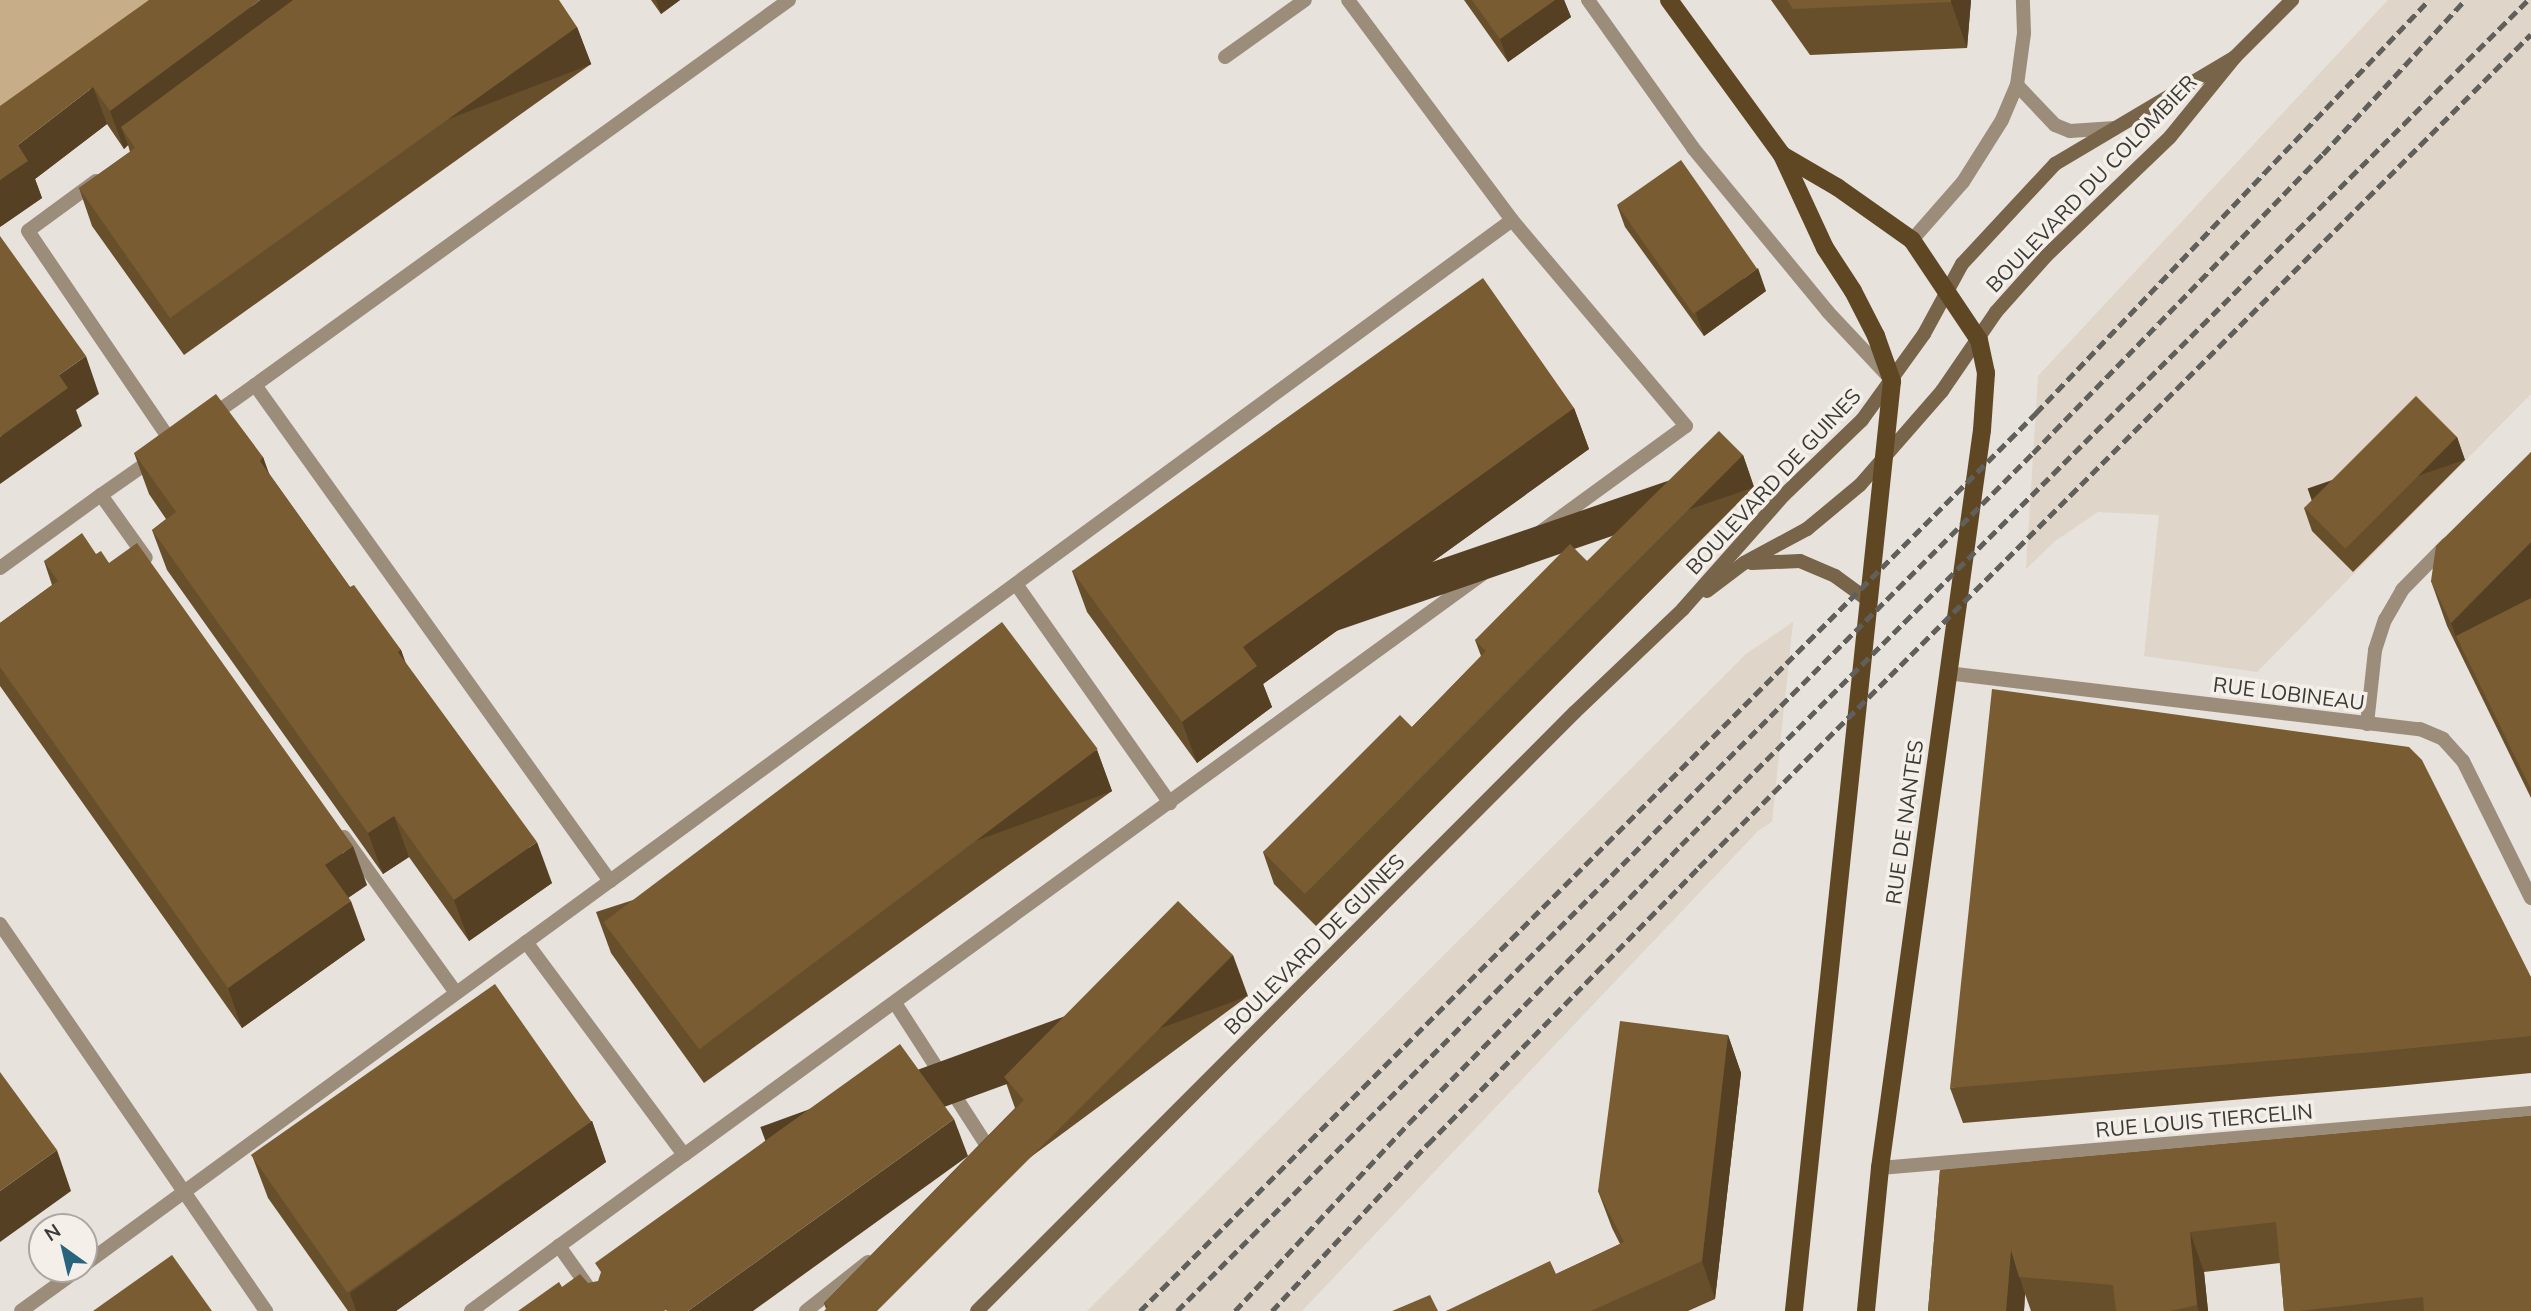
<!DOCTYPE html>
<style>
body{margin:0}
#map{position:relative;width:2531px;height:1311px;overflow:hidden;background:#e7e2dc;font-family:Mulish,sans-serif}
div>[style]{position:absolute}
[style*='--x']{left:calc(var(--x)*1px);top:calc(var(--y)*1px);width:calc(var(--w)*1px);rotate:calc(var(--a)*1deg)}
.built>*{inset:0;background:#dfd5c9}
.green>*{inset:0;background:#c7ad88}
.lane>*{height:14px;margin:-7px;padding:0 7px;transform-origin:7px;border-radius:7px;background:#9b8d7a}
.street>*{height:14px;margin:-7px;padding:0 7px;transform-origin:7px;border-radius:7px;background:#9b8d7a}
.secondary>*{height:14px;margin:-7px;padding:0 7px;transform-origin:7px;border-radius:7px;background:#786449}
.primary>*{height:18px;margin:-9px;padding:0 9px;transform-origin:9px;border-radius:9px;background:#5f4724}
.rail>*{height:5px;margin-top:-2.5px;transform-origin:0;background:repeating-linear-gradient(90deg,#615f5b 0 10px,transparent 0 15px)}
.wall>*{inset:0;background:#684f2b}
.shaded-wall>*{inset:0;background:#554023;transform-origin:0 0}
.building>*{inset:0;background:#795c32;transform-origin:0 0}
span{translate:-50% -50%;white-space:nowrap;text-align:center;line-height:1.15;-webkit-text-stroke:7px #f4efe9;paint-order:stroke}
.street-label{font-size:21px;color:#3b3a37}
.north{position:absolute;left:28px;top:1213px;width:70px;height:70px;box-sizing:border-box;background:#f4efe9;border:2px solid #aaa7a2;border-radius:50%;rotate:326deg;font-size:19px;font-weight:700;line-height:28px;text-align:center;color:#3b3a37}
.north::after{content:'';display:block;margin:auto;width:24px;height:32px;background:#27657c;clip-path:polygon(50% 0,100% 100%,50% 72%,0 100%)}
</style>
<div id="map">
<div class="built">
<div style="clip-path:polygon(2388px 0,2531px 0,2531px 394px,2257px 672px,2144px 656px,2159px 515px,2098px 512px,2055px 541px,2026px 569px,2038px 376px)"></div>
<div style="clip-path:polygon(1793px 622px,1772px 822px,1759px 830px,1302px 1311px,1087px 1311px,1746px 654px)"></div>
</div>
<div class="green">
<div style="clip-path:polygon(0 0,213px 0,0 151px)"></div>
</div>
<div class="lane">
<div style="--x:789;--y:0;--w:658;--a:144.21"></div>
<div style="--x:255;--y:385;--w:610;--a:54.41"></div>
<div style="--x:610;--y:881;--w:1118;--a:-36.23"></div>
<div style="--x:1512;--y:220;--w:274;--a:-126.7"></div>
<div style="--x:1588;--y:0;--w:181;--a:54.6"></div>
<div style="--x:1693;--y:148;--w:212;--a:50.5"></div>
<div style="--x:1828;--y:312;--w:88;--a:46.8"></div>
<div style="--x:1225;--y:57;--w:98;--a:-35.5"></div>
<div style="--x:96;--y:181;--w:84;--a:143.7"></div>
<div style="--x:28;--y:231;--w:258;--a:55.8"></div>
<div style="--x:210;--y:417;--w:55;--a:-35.4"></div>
<div style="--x:101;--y:495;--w:65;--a:-34.9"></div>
<div style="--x:0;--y:568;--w:125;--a:-35.9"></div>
<div style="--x:101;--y:495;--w:77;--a:54.5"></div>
<div style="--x:1016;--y:584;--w:268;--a:54.9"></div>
<div style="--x:344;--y:837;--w:192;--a:54.3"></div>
<div style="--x:0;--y:924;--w:470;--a:55.5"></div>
<div style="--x:526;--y:942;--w:265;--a:53.4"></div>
<div style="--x:684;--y:1155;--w:1239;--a:-36.04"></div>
<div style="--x:1686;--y:426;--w:270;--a:-130.2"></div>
<div style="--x:895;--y:1003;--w:181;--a:57.2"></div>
<div style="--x:84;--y:1265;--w:651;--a:-36.13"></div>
<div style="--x:21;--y:1311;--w:72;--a:-35.9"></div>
<div style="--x:471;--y:1311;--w:109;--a:-36.5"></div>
<div style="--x:605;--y:1311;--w:80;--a:-125.3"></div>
<div style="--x:559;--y:1246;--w:155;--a:-36.1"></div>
<div style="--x:806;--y:1311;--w:79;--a:-38.3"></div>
</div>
<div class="street">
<div style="--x:2017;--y:85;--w:55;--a:46.5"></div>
<div style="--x:2055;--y:125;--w:16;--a:22"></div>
<div style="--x:2070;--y:131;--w:45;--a:-3.8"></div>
<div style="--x:1912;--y:240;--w:77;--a:-48.7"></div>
<div style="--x:1963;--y:182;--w:73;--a:-57.8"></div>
<div style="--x:2002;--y:120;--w:38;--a:-67"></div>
<div style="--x:2017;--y:85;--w:52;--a:-82.3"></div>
<div style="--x:2024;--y:33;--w:33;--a:-92"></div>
<div style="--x:1947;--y:673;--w:476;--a:6.8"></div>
<div style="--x:2420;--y:729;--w:25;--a:23"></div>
<div style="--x:2443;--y:739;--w:30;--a:48"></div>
<div style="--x:2463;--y:761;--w:153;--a:63.6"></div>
<div style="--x:2367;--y:724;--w:74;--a:-83.8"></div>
<div style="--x:2375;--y:650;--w:32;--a:-72"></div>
<div style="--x:2385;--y:620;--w:34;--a:-60"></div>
<div style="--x:2402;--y:590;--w:64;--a:-45.6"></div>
<div style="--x:1880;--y:1168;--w:653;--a:-4.83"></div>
</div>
<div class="secondary">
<div style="--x:1752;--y:563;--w:48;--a:-2.4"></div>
<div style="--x:1800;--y:561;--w:38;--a:23"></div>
<div style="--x:1835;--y:576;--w:41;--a:36"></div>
<div style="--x:1707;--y:591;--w:46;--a:-37.1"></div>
<div style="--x:1744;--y:563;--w:72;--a:-28.4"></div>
<div style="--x:1807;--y:529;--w:69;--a:-39.7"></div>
<div style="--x:1860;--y:485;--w:125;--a:-48.9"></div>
<div style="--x:1942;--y:391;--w:96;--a:-55.6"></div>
<div style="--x:1996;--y:312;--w:76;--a:-48.2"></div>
<div style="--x:2047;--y:255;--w:170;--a:-43.8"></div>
<div style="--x:2170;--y:137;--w:103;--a:-50.9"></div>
<div style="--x:2235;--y:57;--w:81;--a:-45"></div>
<div style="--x:977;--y:1311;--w:846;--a:-45.05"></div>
<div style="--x:1575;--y:712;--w:149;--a:-43.6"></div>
<div style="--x:1683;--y:609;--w:152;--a:-48.5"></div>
<div style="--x:1784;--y:495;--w:108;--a:-43.9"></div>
<div style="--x:1862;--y:420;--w:106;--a:-54.2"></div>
<div style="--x:1924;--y:334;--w:80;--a:-61.5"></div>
<div style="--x:1962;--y:264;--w:137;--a:-47.1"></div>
<div style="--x:2055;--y:164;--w:209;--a:-30.7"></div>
</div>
<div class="primary">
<div style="--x:1669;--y:0;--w:192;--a:53.9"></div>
<div style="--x:1782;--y:155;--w:102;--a:65.2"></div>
<div style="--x:1825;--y:248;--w:51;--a:56.9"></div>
<div style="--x:1853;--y:291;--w:51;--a:62.9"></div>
<div style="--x:1876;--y:336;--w:48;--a:70.4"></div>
<div style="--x:1892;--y:381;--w:935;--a:96.02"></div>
<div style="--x:1782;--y:155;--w:64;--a:30.2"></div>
<div style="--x:1837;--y:187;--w:92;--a:35.2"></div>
<div style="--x:1912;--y:240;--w:120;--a:56.2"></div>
<div style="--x:1979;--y:340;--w:34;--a:78"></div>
<div style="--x:1986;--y:373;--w:57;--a:94"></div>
<div style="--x:1982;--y:430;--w:745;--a:97.87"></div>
<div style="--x:1880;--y:1168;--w:144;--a:95.6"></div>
</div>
<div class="rail">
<div style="--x:1140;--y:1311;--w:1269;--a:-45.06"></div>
<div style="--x:2036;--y:413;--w:570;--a:-46.42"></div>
<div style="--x:1177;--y:1311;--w:1212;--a:-45.07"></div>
<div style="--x:2033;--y:453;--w:417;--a:-45.9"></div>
<div style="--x:2323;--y:154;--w:209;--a:-47.3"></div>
<div style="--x:1235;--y:1311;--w:256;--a:-47.2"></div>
<div style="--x:1409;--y:1123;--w:389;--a:-45.6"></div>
<div style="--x:1681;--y:845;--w:1196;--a:-44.93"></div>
<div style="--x:1272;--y:1311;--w:229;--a:-47"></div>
<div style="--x:1428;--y:1144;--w:388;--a:-45.6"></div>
<div style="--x:1699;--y:867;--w:1177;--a:-45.03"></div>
</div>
<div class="wall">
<div style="clip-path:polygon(149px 0,577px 27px,591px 64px,184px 355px,92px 226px,79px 188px,130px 152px,128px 145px,124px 149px,107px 124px,35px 179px,42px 198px,0 227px)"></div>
<div style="clip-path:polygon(651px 0,680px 0,661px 14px)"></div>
<div style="clip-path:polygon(1464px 0,1564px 0,1571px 17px,1508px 62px)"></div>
<div style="clip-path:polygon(1771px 0,1971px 0,1967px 48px,1810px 55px)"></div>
<div style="clip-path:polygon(1617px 205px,1766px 291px,1704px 336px,1625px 227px)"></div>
<div style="clip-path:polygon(1574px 408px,1589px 449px,1263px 684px,1272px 707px,1197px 763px,1087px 612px,1072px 571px)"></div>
<div style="clip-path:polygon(2457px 437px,2465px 460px,2353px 572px,2312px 531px,2304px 508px)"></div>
<div style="clip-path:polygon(2531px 452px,2531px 798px,2447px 626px,2431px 581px)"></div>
<div style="clip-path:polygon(134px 453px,263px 457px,268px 472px,350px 587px,401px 650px,405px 662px,552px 883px,469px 941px,409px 857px,383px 874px,167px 570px,152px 530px,166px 519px,149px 494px)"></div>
<div style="clip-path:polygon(1743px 455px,1754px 487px,1316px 926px,1274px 884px,1263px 852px,1412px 727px,1481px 656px,1475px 640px,1587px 561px)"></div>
<div style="clip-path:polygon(96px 554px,109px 563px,367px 885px,348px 898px,365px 940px,242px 1028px,0 686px,0 623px,52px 585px,44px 561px)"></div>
<div style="clip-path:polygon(1097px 750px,1112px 791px,704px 1083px,611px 953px,596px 912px)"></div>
<div style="clip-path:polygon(2531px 977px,2531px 1073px,2386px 1087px,1963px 1123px,1950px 1088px)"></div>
<div style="clip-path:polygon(1248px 996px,826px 1309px,824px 1303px,1015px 1108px,1004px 1077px)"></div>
<div style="clip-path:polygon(1728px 1035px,1741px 1073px,1715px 1299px,1688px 1311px,1446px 1311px,1556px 1274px,1620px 1244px,1612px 1228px,1598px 1191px)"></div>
<div style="clip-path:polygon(2531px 1116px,2531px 1311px,2284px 1311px,2280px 1263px,2204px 1272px,2208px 1311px,2031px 1311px,2025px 1294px,2024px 1311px,1928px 1311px,1940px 1170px)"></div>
<div style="clip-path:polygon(592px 1121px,606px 1162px,396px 1311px,348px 1311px,268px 1198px,253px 1158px)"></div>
</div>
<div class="shaded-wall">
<div style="clip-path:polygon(260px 0,325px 0,121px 127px,128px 145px,124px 149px,110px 111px)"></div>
<div style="clip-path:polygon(656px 0,680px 0,661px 14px)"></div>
<div style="clip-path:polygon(1555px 0,1564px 0,1571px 17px,1508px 62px,1500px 39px)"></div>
<div style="clip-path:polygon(1951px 0,1971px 0,1967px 48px,1951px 2px)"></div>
<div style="left:577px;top:27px;width:40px;height:500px;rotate:69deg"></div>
<div style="clip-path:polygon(93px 87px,107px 124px,35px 179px,42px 198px,0 227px,0 180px,18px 145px)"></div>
<div style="clip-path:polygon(1758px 268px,1766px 291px,1704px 336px,1696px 313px)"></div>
<div style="clip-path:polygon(86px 356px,99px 394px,76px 410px,82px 426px,0 484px,0 437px,59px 375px)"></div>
<div style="clip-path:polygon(1574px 408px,1589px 449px,1263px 684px,1272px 707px,1197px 763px,1182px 722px,1243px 647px)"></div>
<div style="left:2457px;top:437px;width:24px;height:158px;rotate:71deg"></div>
<div style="left:1743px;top:455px;width:34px;height:620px;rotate:71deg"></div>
<div style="clip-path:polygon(263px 457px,278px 498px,260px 461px)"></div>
<div style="clip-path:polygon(2531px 542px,2531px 604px,2456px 636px,2467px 668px,2451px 623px)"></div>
<div style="clip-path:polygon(401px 650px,416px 691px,398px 652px)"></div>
<div style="left:1097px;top:750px;width:44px;height:502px;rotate:70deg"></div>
<div style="clip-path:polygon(394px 816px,409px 857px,383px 874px,368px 833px)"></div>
<div style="clip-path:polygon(537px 842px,552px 883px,469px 941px,454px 900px)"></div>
<div style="clip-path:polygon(353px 846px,367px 885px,339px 904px,325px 865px)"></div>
<div style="clip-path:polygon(351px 901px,365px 940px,242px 1028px,228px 988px)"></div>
<div style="left:1233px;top:955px;width:44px;height:503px;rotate:70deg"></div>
<div style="clip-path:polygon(1728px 1035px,1741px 1073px,1715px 1299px,1702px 1261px)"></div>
<div style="clip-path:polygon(954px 1119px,968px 1156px,753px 1311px,688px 1311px)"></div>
<div style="clip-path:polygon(592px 1121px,606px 1162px,396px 1311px,356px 1311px,350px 1293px)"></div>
<div style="clip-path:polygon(57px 1150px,71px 1191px,0 1242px,0 1191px)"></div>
<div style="clip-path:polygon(2190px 1232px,2204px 1272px,2208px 1311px,2199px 1311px,2197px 1305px)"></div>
<div style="clip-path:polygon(2011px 1250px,2025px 1294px,2024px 1311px,2006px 1311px)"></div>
</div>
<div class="building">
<div style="clip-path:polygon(149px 0,260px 0,110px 111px,93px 87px,18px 145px,28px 161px,0 180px,0 106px)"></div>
<div style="clip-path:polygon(293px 0,559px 0,577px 27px,170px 318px,79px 188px,135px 148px,121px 127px)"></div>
<div style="clip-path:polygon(1472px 0,1555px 0,1500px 39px)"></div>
<div style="clip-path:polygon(1787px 0,1951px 0,1951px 2px,1793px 9px)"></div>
<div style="left:1681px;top:160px;width:133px;height:78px;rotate:55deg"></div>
<div style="clip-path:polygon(0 236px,86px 356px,59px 375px,68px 388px,0 437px)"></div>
<div style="clip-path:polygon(1483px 278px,1574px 408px,1243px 647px,1257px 666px,1182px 722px,1072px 571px)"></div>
<div style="clip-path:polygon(216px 394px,263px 457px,260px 461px,350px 587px,354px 585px,401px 650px,398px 652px,537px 842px,454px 900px,394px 816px,368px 833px,152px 530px,176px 512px,134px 453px)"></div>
<div style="left:2416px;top:396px;width:58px;height:158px;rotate:45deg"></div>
<div style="clip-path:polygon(1719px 431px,1743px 455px,1305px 894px,1263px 852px,1400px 715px,1412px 727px,1486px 651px,1475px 640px,1570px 544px,1587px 561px)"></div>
<div style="clip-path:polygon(2531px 452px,2531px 542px,2451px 623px,2431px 581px,2436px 546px)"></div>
<div style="clip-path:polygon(82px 533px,96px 554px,101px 551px,109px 563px,137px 543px,353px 846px,325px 865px,351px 901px,228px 988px,0 667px,0 623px,58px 581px,44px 561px)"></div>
<div style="clip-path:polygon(2531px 598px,2531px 789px,2456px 636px)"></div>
<div style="left:1002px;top:622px;width:159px;height:499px;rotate:53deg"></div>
<div style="clip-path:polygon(1992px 689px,2409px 747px,2422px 760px,2531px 977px,2531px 1036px,2373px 1052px,1950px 1088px)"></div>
<div style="clip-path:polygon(1178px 901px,1233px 955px,877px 1311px,824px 1311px,828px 1307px,824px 1303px,1024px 1100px,1004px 1077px)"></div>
<div style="left:495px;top:984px;width:168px;height:298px;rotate:55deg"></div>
<div style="clip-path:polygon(1620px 1021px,1728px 1035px,1702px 1261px,1591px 1311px,1446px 1311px,1550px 1261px,1556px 1274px,1624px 1242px,1598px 1191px)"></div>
<div style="clip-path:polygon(900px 1044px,954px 1119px,688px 1311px,667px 1311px,666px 1310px,664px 1311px,518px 1311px,559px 1282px,562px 1287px,580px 1274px,588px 1283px,598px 1281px,601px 1272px,595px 1263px)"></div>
<div style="clip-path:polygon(0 1072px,57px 1150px,0 1191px)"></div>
<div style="clip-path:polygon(2531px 1116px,2531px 1311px,2424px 1311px,2423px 1297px,2298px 1311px,2284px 1311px,2276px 1222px,2190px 1232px,2197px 1305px,2170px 1311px,2116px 1311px,2113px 1285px,2019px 1277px,2011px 1250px,2006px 1311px,1928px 1311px,1940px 1170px)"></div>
<div style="clip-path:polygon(172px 1255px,212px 1311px,93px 1311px)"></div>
<div style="clip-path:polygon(1430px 1295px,1438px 1311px,1392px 1311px)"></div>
</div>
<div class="street-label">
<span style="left:2091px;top:183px;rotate:-46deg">BOULEVARD DU COLOMBIER</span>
<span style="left:1773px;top:481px;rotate:-47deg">BOULEVARD DE GUINES</span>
<span style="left:2289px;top:693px;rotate:7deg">RUE LOBINEAU</span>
<span style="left:1904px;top:822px;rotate:-82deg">RUE DE NANTES</span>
<span style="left:1314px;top:944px;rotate:-45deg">BOULEVARD DE GUINES</span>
<span style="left:2204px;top:1120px;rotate:-5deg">RUE LOUIS TIERCELIN</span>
</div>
<div class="north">N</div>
</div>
